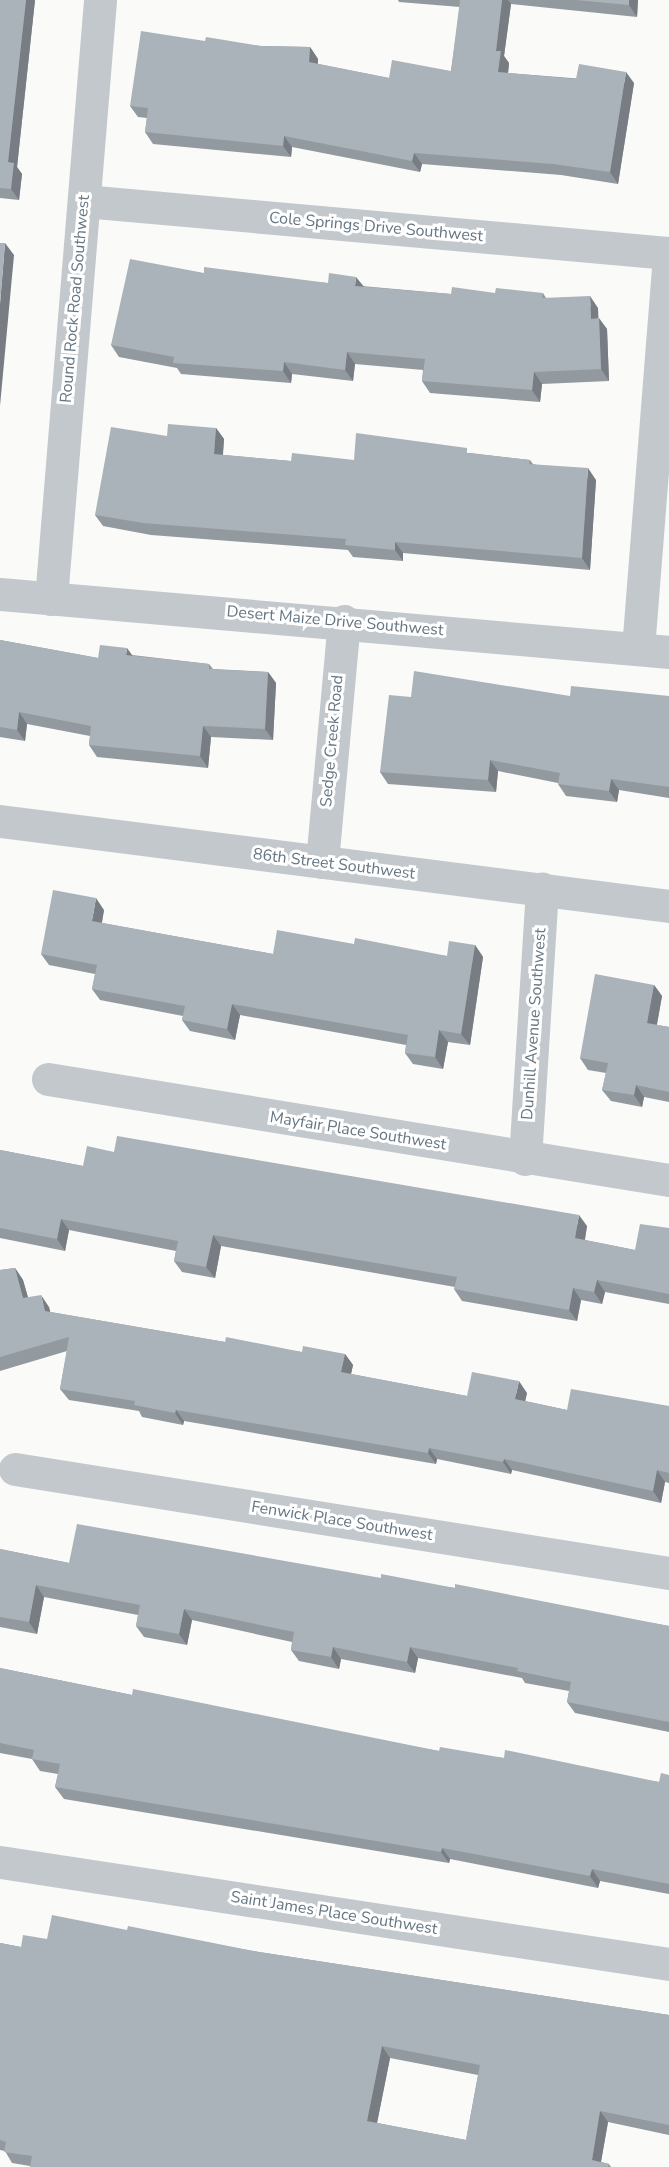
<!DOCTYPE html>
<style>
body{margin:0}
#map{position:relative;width:669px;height:2167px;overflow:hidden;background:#fafaf8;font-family:"Nunito Sans",sans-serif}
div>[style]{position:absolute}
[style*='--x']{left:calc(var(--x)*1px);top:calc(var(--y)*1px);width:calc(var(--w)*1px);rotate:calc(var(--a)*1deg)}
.minor>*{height:33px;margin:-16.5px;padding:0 16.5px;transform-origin:16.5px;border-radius:16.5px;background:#c3c8cc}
.tertiary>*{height:33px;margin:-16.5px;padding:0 16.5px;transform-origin:16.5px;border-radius:16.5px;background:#c3c8cc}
.wall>*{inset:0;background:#929a9f}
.shaded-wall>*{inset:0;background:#777d82}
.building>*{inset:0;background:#aab3b9}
span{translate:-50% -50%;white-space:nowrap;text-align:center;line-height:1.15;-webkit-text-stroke:6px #fff;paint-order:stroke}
.street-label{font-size:16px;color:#657683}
</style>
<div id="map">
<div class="minor">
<div style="--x:84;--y:201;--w:587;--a:5.08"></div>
<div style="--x:0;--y:594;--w:672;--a:4.95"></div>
<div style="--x:51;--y:599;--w:601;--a:-85.32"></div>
<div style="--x:638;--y:649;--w:391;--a:-85.5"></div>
<div style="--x:322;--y:862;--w:242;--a:-84.8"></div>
<div style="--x:48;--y:1079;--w:629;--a:9.24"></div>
<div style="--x:525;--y:1159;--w:271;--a:-86.4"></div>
<div style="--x:15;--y:1469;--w:662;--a:9.04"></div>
<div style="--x:0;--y:1862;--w:677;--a:8.67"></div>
</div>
<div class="tertiary">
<div style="--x:0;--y:821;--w:674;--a:7.24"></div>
</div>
<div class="wall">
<div style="clip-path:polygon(0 0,35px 0,17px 167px,22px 174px,19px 200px,0 198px)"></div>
<div style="clip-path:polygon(398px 0,638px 0,637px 17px,511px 4px,504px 56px,509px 63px,508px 73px,634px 83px,618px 184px,561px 175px,422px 164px,420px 172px,292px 147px,291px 157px,153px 144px,145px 132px,147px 118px,138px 117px,130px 106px,205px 41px,261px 46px,310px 47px,318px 59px,318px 64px,389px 78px,451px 71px,460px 7px,399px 2px)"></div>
<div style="clip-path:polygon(204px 273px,328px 283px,451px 294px,543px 293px,546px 298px,598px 308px,598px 318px,607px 329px,609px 381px,542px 384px,540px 402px,430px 393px,422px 381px,423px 370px,355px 364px,353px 381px,292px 374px,291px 383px,181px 374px,177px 368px,119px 357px,111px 345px)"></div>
<div style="clip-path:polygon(216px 428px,224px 439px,223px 455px,291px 461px,354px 460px,470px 453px,530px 460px,533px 464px,596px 480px,590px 570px,403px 553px,403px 561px,353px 557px,348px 550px,151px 535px,103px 526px,95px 515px,167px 436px)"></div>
<div style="clip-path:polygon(0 640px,98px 658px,132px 655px,209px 664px,213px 669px,268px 672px,276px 683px,273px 740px,211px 737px,208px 768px,97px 757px,89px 745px,90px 736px,27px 724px,25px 741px,0 737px)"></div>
<div style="clip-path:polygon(669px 696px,669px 798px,619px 790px,617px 802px,566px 796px,558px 784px,558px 783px,498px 771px,496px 792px,388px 784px,380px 772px,411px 697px)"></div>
<div style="clip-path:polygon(104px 910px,102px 923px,273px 954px,354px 944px,447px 956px,475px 945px,483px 957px,470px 1045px,448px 1042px,443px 1069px,413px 1064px,405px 1053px,406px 1045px,240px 1015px,235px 1040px,190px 1031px,182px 1020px,183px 1016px,100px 1000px,92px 989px,95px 974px,49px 965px,41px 954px)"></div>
<div style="clip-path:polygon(654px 985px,662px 996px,657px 1025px,669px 1027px,669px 1102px,644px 1097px,642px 1107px,611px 1101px,602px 1090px,606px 1073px,588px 1070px,580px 1058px)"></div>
<div style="clip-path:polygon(0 1150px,83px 1166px,114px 1152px,587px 1226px,585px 1240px,635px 1250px,669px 1228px,669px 1304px,605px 1292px,602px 1304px,581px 1300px,577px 1321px,462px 1301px,454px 1289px,455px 1287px,221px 1246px,215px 1278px,182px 1272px,174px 1261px,176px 1251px,69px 1230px,65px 1251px,0 1238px)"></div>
<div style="clip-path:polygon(15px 1268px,23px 1280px,28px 1297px,49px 1307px,50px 1312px,225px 1342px,302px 1352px,345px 1354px,353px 1365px,351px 1374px,467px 1396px,527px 1393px,525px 1401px,567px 1410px,669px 1406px,669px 1483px,665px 1482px,661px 1503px,512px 1470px,511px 1474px,437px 1459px,436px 1464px,184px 1421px,183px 1425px,142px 1417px,139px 1411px,69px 1400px,60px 1389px,67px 1351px,0 1371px,0 1270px)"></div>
<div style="clip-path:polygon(0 1549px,69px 1563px,381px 1578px,455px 1588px,669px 1626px,669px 1732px,575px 1713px,567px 1702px,569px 1691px,525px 1683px,522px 1678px,418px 1658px,415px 1673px,341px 1659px,339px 1669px,299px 1661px,291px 1650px,292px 1642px,192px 1620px,187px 1645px,144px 1637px,136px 1626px,138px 1615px,44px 1597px,37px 1634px,0 1627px)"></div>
<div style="clip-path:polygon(0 1668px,132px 1695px,439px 1751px,504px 1758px,659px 1782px,669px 1775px,669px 1894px,600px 1881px,598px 1888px,450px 1859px,449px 1863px,64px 1799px,55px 1787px,58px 1774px,40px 1771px,32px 1759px,0 1753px)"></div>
<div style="clip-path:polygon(evenodd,127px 1930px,259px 1952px,669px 2015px,669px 2135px,608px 2122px,601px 2162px,609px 2164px,611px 2167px,30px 2167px,30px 2166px,12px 2163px,5px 2151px,0 2150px,0 1943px,21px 1947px,47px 1939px,127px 1930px,390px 2058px,478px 2075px,466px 2140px,377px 2123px,390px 2058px)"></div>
</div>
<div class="shaded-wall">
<div style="clip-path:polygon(26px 0,35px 0,17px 167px,22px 174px,19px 200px,11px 189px,8px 162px)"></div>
<div style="clip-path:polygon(502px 0,508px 0,511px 4px,504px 56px,509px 63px,507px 84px,498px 72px,496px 51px)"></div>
<div style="clip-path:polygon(629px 0,638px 0,637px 17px,629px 5px)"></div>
<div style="clip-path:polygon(310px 47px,318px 59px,317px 74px,309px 62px)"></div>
<div style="clip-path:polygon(626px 72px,634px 83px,618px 184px,610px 172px)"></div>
<div style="clip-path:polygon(284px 136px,292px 147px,291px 157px,283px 146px)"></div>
<div style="clip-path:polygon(414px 153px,422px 164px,420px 172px,412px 161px)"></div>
<div style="clip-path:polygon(5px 243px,14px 255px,0 406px,0 304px)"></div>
<div style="clip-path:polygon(356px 277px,365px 288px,355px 286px)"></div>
<div style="clip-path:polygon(590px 296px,598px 308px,599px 330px,591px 319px)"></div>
<div style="clip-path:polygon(599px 318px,607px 329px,609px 381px,601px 369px)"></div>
<div style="clip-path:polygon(347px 352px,355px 364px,353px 381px,345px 370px)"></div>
<div style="clip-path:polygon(284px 362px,292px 374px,291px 383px,283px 371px)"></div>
<div style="clip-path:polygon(534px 372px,542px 384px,540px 402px,532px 390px)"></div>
<div style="clip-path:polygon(216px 428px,224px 439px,222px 465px,214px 454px)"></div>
<div style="clip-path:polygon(588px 468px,596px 480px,590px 570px,582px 558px)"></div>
<div style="clip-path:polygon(395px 542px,403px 553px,403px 561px,395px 550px)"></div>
<div style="clip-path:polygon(127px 648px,135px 659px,126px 655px)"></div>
<div style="clip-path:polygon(268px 672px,276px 683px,273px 740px,265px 729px)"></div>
<div style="clip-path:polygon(19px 712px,27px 724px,25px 741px,17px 730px)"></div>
<div style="clip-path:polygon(203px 726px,211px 737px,208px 768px,200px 756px)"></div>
<div style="clip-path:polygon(490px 760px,498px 771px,496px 792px,488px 780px)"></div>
<div style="clip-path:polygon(611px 779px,619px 790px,617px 802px,609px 791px)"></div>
<div style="clip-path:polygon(96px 898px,104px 910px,100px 932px,92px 921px)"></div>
<div style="clip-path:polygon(475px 945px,483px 957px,470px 1045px,461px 1034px)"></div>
<div style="clip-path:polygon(654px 985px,662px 996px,655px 1034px,647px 1023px)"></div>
<div style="clip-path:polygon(232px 1004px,240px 1015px,235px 1040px,227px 1029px)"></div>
<div style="clip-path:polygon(439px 1030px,448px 1042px,443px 1069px,435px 1057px)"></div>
<div style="clip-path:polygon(636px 1085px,644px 1097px,642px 1107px,634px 1095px)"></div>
<div style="clip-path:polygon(579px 1215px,587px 1226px,583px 1250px,575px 1238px)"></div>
<div style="clip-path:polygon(61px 1219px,69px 1230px,65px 1251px,57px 1239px)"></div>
<div style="clip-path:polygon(213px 1235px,221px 1246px,215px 1278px,206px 1267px)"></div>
<div style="clip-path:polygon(15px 1268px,23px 1280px,31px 1309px,23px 1298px)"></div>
<div style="clip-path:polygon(597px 1280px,605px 1292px,602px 1304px,594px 1292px)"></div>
<div style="clip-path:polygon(573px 1288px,581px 1300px,577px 1321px,569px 1310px)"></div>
<div style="clip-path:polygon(41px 1295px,49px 1307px,53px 1323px,45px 1311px)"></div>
<div style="clip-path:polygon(345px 1354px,353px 1365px,349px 1383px,341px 1372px)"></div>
<div style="clip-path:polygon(519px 1381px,527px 1393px,523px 1411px,515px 1399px)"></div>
<div style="clip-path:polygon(176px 1410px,184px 1421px,183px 1425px,175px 1413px)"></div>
<div style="clip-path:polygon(429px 1448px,437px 1459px,436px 1464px,428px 1453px)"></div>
<div style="clip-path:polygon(504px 1459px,512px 1470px,511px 1474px,503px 1462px)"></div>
<div style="clip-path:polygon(657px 1470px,665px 1482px,661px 1503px,653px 1491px)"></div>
<div style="clip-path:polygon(36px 1585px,44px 1597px,37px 1634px,29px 1622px)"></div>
<div style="clip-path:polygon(184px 1609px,192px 1620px,187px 1645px,179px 1634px)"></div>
<div style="clip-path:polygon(333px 1647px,341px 1659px,339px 1669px,331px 1657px)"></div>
<div style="clip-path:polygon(410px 1647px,418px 1658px,415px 1673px,407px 1662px)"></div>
<div style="clip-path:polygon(442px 1848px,450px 1859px,449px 1863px,441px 1852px)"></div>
<div style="clip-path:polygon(592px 1869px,600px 1881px,598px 1888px,590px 1876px)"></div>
<div style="clip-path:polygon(382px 2046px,390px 2058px,375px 2133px,367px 2121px)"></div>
<div style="clip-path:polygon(600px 2111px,608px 2122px,600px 2167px,592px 2160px)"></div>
</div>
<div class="building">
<div style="clip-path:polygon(0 0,26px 0,8px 162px,14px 163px,11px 189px,0 188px)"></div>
<div style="clip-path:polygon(460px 0,502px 0,496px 51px,501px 51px,498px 72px,576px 79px,579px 64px,626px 72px,610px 172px,553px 164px,414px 153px,412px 161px,284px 136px,283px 146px,145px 132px,148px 108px,130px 106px,141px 31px,205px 41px,206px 37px,261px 46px,310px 47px,309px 62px,389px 78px,392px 60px,451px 71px)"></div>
<div style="clip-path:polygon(576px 0,629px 0,629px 5px)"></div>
<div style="clip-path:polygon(0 243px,5px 243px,0 304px)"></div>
<div style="clip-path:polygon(130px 259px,204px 273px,204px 267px,328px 283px,329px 273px,356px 277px,355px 286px,451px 294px,452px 287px,495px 293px,496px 288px,543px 293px,542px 298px,590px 296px,591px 319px,599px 318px,601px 369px,534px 372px,532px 390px,422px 381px,425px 359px,347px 352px,345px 370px,284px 362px,283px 371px,173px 363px,174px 357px,111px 345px)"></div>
<div style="clip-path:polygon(168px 424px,216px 428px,214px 454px,291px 461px,292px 453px,354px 460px,356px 433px,467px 448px,467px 453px,530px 460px,529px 464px,588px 468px,582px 558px,395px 542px,395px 550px,345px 545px,346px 539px,143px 523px,95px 515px,111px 427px,167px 436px)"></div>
<div style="clip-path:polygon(0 640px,98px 658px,100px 645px,127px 648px,126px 655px,209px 664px,209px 669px,268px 672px,265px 729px,203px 726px,200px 756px,89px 745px,91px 726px,19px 712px,17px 730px,0 727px)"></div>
<div style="clip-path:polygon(414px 671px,570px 696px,571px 686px,669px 696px,669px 787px,611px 779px,609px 791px,558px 784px,560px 773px,490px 760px,488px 780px,380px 772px,389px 695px,411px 697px)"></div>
<div style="clip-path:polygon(53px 890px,96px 898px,92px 921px,273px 954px,277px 930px,354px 944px,355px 938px,447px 956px,449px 941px,475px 945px,461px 1034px,439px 1030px,435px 1057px,405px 1053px,408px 1035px,232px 1004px,227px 1029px,182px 1020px,185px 1006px,92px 989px,97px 965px,41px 954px)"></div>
<div style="clip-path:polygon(595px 974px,654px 985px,647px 1023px,669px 1027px,669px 1092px,636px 1085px,634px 1095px,602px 1090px,608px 1063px,580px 1058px)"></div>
<div style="clip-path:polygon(117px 1136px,579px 1215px,575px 1238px,635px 1250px,640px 1224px,669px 1228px,669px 1294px,597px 1280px,594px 1292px,573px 1288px,569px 1310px,454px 1289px,457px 1277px,213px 1235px,206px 1267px,174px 1261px,178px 1241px,61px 1219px,57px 1239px,0 1228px,0 1150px,83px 1166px,87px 1146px,114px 1152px)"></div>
<div style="clip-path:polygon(15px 1268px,23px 1298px,41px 1295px,45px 1311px,225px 1342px,226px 1337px,302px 1352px,303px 1346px,345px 1354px,341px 1372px,467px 1396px,472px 1372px,519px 1381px,515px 1399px,567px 1410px,571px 1389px,669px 1406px,669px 1473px,657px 1470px,653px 1491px,504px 1459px,503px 1462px,429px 1448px,428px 1453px,176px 1410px,175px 1413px,134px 1405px,135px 1401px,60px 1389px,69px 1337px,0 1357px,0 1270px)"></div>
<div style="clip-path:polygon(77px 1524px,381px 1578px,381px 1574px,455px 1588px,455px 1584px,669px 1626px,669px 1722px,567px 1702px,571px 1682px,517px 1671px,518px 1668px,410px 1647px,407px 1662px,333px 1647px,331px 1657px,291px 1650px,294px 1632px,184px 1609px,179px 1634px,136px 1626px,140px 1605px,36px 1585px,29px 1622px,0 1617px,0 1549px,69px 1563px)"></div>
<div style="clip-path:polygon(0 1668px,132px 1695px,133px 1689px,439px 1751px,440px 1747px,504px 1758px,505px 1750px,659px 1782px,661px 1773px,669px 1775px,669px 1884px,592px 1869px,590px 1876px,442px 1848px,441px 1852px,55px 1787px,60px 1764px,32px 1759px,34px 1750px,0 1743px)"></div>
<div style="clip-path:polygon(evenodd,52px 1915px,127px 1930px,128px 1926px,259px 1952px,669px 2015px,669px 2125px,600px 2111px,592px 2160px,609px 2164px,608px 2167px,30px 2167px,32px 2156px,4px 2152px,6px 2142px,0 2140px,0 1943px,21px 1947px,23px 1935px,47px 1939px,52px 1915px,382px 2046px,480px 2065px,466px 2140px,367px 2121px,382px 2046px)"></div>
</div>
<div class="street-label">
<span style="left:376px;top:227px;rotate:5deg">Cole Springs Drive Southwest</span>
<span style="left:75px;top:299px;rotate:-85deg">Round Rock Road Southwest</span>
<span style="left:335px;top:621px;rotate:5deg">Desert Maize Drive Southwest</span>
<span style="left:332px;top:741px;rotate:-85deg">Sedge Creek Road</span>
<span style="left:334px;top:864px;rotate:7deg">86th Street Southwest</span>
<span style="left:534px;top:1024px;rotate:-86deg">Dunhill Avenue Southwest</span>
<span style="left:358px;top:1131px;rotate:9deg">Mayfair Place Southwest</span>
<span style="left:342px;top:1521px;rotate:9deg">Fenwick Place Southwest</span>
<span style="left:334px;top:1913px;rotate:9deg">Saint James Place Southwest</span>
</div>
</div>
